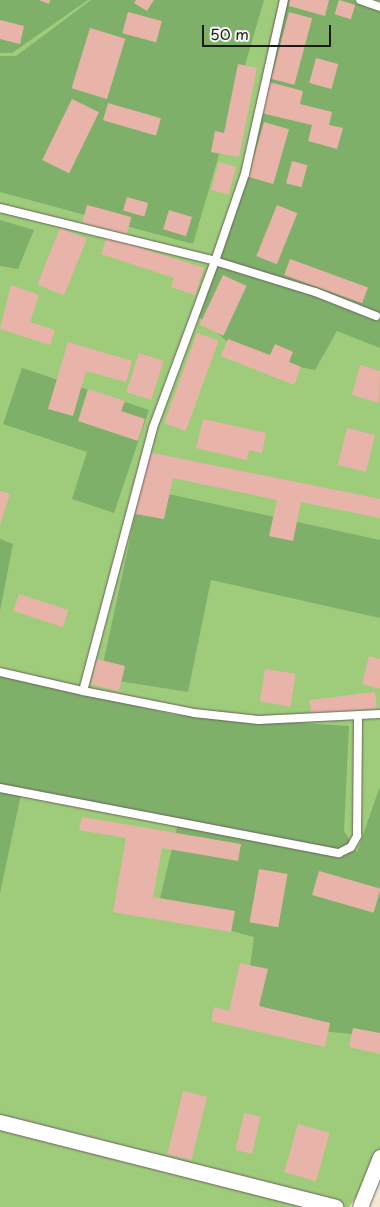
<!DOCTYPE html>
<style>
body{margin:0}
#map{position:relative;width:380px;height:1207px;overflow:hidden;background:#f1e8d3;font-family:"Playpen Sans",sans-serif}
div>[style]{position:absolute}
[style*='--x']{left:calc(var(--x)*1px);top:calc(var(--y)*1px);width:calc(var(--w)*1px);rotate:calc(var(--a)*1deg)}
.green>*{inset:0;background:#9fcc7a}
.forest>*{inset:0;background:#7fb06a}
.building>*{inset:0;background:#e8b4a9;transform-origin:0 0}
.roads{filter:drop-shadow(0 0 1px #67635c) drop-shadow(0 0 1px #67635c)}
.service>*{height:8px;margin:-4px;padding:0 4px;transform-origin:4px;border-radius:4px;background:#fff}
.minor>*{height:15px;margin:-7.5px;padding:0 7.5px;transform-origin:7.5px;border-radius:7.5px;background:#fff}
span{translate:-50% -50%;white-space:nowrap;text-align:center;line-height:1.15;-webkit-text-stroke:4px #f6f6f2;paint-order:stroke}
.scale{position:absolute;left:202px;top:25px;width:129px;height:22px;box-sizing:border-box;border:2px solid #1c1c1c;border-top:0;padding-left:6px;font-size:15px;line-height:18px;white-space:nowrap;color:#1c1c1c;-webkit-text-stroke:4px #f6f6f2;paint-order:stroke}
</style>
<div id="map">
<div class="green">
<div style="clip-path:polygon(0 0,380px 0,380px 1149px,371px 1176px,349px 1207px,0 1207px)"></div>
</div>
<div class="forest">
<div style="clip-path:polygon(0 0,88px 0,12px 53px,0 53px)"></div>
<div style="clip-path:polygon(91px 0,264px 0,193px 244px,0 192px,0 56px,16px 56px)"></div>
<div style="clip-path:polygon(279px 0,355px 0,380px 9px,380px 348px,337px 331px,315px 370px,243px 356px,196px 314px,225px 246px)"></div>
<div style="clip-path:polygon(0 220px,34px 230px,18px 269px,0 266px)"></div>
<div style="clip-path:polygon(22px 368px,149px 410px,114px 513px,72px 499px,87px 452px,3px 424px)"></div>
<div style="clip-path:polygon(141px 488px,380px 540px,380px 618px,211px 580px,188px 692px,100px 678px)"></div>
<div style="clip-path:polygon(0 539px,13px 544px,0 611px)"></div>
<div style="clip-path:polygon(0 674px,174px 715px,349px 726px,344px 831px,357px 852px,380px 786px,380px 1037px,283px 1027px,245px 1005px,254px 937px,157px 911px,179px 819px,22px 790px,0 893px)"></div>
</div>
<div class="building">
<div style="clip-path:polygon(39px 0,50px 0,49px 4px)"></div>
<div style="clip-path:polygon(136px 0,154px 0,147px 11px,134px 3px)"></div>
<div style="clip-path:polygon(290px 0,329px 0,325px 16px,289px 6px)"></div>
<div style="left:339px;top:0;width:17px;height:15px;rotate:17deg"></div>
<div style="left:128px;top:12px;width:35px;height:22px;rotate:15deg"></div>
<div style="left:289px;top:12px;width:24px;height:69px;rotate:15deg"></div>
<div style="clip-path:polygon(0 20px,24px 26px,20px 44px,0 39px)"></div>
<div style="left:90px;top:28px;width:37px;height:63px;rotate:17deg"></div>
<div style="left:316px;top:58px;width:23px;height:26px;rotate:15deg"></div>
<div style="clip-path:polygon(238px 64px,257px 68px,239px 157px,211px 152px,215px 131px,224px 133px)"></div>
<div style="clip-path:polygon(269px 82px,303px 91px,300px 104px,332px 112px,329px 125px,343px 128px,337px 149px,308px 141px,312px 125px,261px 113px)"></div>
<div style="left:72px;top:99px;width:30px;height:68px;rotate:26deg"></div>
<div style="left:108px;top:103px;width:55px;height:18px;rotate:16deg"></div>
<div style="left:264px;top:122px;width:26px;height:57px;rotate:16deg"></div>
<div style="left:292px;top:161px;width:16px;height:23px;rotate:15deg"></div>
<div style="left:219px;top:162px;width:18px;height:29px;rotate:16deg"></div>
<div style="left:127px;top:197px;width:22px;height:14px;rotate:16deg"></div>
<div style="left:87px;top:205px;width:46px;height:18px;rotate:15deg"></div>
<div style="left:277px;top:205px;width:22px;height:55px;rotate:22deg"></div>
<div style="left:169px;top:210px;width:24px;height:20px;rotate:17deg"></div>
<div style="left:60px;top:228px;width:29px;height:61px;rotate:22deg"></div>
<div style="clip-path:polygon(107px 237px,204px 268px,195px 295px,171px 287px,174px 278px,101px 254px)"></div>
<div style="left:290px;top:259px;width:83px;height:17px;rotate:20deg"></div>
<div style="left:223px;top:275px;width:26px;height:55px;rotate:25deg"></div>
<div style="clip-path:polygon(11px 285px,39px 295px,30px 322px,55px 330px,50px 345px,0 329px)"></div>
<div style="left:197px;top:333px;width:23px;height:96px;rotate:20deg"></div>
<div style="clip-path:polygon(228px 339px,270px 355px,275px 344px,293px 352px,289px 362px,301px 367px,294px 385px,221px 356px)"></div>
<div style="clip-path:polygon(68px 342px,132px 361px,126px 382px,86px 371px,73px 416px,48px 409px)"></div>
<div style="left:139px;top:353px;width:26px;height:41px;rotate:18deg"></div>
<div style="clip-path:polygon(360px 365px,380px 371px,379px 403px,352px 395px)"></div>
<div style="clip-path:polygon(88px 389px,125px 401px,121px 411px,145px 419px,138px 441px,78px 421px)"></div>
<div style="clip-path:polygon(203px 419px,266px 433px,262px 453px,249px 450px,247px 460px,196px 448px)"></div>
<div style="left:347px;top:428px;width:29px;height:38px;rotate:14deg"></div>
<div style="clip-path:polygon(148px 452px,380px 499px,380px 518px,301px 502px,293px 541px,269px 536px,277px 500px,173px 478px,164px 519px,135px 514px)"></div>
<div style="clip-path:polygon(0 491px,10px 494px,0 525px)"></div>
<div style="left:19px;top:594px;width:52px;height:18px;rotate:18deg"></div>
<div style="clip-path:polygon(369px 656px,380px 659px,380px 689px,362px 684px)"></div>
<div style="left:97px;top:659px;width:29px;height:26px;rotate:14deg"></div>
<div style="left:265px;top:669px;width:31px;height:33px;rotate:9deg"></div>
<div style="left:375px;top:692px;width:16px;height:66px;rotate:83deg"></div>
<div style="clip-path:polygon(82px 817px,241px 844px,238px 861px,162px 848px,153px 897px,235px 911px,231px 932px,113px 912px,126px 838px,79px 830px)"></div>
<div style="left:259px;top:869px;width:29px;height:54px;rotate:10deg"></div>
<div style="left:319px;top:871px;width:64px;height:25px;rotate:16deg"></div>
<div style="clip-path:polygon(240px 963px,268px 969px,259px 1006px,330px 1023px,325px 1047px,211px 1021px,214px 1007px,229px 1011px)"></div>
<div style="clip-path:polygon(353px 1028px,380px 1033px,380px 1054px,349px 1047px)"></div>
<div style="left:183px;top:1091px;width:25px;height:65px;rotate:14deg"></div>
<div style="left:244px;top:1113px;width:17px;height:38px;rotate:13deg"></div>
<div style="left:298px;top:1124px;width:33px;height:50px;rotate:16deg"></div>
</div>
<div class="roads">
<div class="service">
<div style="--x:360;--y:0;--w:21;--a:19"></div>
<div style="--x:0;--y:208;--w:221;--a:13.8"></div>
<div style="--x:215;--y:261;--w:92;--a:-71"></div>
<div style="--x:245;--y:174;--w:178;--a:-77.4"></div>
<div style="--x:376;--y:316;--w:66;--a:-158.5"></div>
<div style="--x:315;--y:292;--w:105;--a:-162.8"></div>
<div style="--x:215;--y:261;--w:178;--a:110.4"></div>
<div style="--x:153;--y:428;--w:272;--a:104.9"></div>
<div style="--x:83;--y:691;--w:113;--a:11.2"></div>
<div style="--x:194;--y:713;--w:65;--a:6.1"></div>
<div style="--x:259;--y:720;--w:121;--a:-2.8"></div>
<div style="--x:0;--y:672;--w:85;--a:12.9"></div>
<div style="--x:0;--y:788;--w:345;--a:10.9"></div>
<div style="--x:339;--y:853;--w:13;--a:-27"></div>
<div style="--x:351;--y:847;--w:13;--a:-61"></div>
<div style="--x:357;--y:836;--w:119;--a:-89.5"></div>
</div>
<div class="minor">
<div style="--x:0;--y:1122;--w:346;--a:14.2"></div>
<div style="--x:360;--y:1207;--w:54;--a:-68.2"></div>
</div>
</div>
<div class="scale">50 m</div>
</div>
